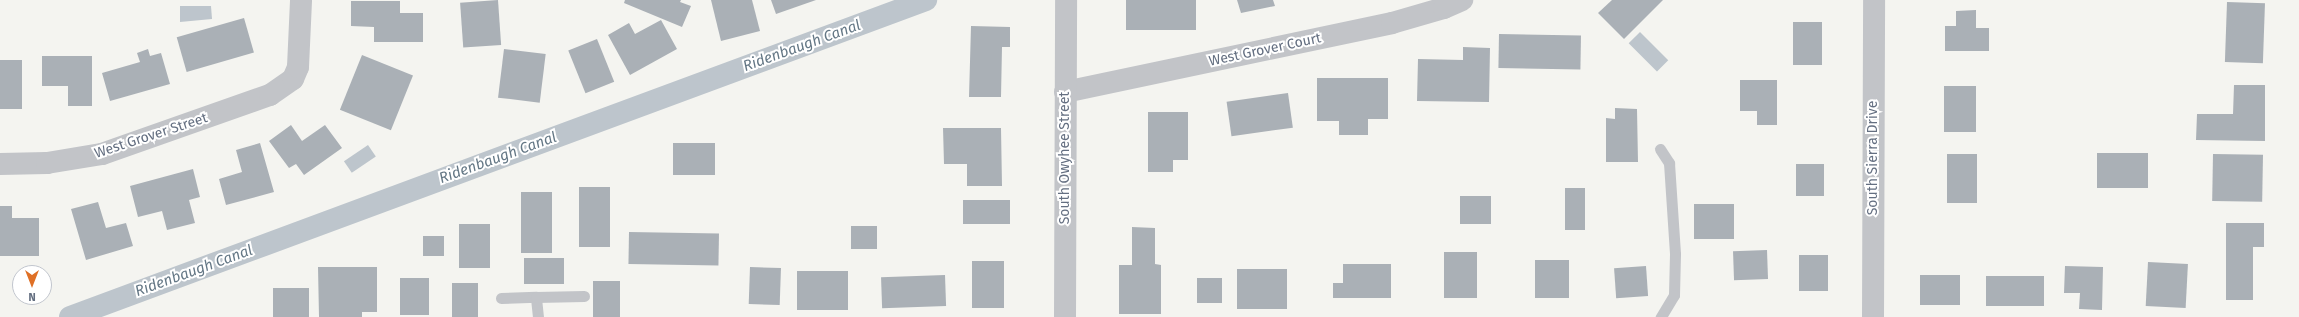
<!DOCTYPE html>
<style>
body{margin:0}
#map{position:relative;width:2299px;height:317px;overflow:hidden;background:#f4f4f0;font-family:"Fira Sans",sans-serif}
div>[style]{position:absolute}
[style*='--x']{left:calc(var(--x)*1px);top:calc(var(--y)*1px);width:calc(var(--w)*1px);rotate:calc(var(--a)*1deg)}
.water>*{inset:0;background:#bdc5cc;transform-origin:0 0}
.canal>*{height:22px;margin:-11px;padding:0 11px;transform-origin:11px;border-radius:11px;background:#bdc5cc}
.building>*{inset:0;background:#aab0b6;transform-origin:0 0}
.service>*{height:11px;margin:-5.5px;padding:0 5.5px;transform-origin:5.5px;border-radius:5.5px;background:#c2c4c8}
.minor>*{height:22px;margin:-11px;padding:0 11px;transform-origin:11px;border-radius:11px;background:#c2c4c8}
.tertiary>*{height:22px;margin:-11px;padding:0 11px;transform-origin:11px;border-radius:11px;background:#c2c4c8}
span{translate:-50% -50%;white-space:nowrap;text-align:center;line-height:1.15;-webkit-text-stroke:4px #fff;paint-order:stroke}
.street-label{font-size:14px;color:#646f81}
.water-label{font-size:15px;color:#647785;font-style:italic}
.north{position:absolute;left:12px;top:265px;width:40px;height:40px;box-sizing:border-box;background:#fff;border:1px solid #c1c5cd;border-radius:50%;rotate:180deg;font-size:11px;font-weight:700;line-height:16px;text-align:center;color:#646f81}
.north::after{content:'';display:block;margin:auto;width:14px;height:18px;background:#df7026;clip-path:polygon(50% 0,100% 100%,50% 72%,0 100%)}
</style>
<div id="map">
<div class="water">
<div style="clip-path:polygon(180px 6px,211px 6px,212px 19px,180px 22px)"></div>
<div style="left:1640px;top:32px;width:40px;height:16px;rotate:45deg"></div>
<div style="left:368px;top:145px;width:14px;height:29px;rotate:56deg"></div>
</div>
<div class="canal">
<div style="--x:70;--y:317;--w:913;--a:-20.32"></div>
</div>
<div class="building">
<div style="left:498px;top:0;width:45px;height:38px;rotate:86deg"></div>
<div style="clip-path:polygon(625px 0,681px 0,680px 2px,691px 6px,682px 27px,624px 3px)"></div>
<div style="clip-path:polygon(711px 0,752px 0,760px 31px,721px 41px)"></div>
<div style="clip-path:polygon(771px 0,816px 0,776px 14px)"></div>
<div style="left:1126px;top:0;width:70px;height:30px"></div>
<div style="clip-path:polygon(1237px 0,1273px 0,1275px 6px,1241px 13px)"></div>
<div style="clip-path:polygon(1612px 0,1663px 0,1624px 39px,1598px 13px)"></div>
<div style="clip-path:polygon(351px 1px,400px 1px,400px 13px,423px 13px,423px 42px,374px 42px,374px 27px,351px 26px)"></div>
<div style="left:2227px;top:2px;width:38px;height:60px;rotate:2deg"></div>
<div style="clip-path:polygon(1976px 10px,1976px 28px,1989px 28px,1989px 51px,1945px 51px,1945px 26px,1956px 26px,1956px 11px)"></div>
<div style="left:244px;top:18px;width:36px;height:70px;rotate:74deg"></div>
<div style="clip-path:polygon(661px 20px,677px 49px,630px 75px,608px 35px,629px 23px,635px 34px)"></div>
<div style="left:1793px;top:22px;width:29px;height:43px"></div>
<div style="clip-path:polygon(971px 26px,1010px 27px,1010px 47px,1002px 47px,1001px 97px,969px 97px)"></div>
<div style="left:1499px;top:34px;width:82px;height:34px;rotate:1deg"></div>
<div style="left:597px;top:39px;width:46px;height:31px;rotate:68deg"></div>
<div style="clip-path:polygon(1463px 47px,1490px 48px,1489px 102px,1417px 101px,1418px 59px,1463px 60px)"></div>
<div style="clip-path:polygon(148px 49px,150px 56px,161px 53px,170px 84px,110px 101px,102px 73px,140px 62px,137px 53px)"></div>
<div style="left:504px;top:49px;width:42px;height:49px;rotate:7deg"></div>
<div style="left:362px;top:55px;width:55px;height:59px;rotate:22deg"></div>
<div style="clip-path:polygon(42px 56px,92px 56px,92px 106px,68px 106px,68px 86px,42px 86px)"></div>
<div style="left:0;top:60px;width:22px;height:49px"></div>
<div style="clip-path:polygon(1317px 78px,1388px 78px,1388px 119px,1368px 119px,1368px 135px,1339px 135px,1339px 121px,1317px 121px)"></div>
<div style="clip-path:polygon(1740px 80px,1777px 80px,1777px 125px,1757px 125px,1757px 111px,1740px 111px)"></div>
<div style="clip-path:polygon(2234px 85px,2265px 85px,2265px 141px,2196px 140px,2197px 114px,2233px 114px)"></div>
<div style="left:1944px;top:86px;width:32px;height:46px"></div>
<div style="left:1288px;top:93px;width:35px;height:62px;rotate:82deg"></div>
<div style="clip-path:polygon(1615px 108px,1637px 109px,1638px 162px,1606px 162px,1606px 118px,1615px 119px)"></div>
<div style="clip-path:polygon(1148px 112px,1188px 112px,1188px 160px,1173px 160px,1173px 172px,1148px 172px)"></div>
<div style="clip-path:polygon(291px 125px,302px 141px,325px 125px,342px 148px,304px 175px,296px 164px,289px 168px,269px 141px)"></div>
<div style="clip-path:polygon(943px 128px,1001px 128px,1002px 186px,967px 186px,967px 164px,944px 164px)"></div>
<div style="clip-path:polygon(260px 143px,274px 192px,226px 205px,219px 179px,242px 172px,236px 150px)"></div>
<div style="left:673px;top:143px;width:42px;height:32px"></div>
<div style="left:2097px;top:153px;width:51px;height:35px"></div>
<div style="left:1947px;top:154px;width:30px;height:49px"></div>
<div style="left:2213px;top:154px;width:50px;height:47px;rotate:1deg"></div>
<div style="left:1796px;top:164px;width:28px;height:32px"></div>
<div style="clip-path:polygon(193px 169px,200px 197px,189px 200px,195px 223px,167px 230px,162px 211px,138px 217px,130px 186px)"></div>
<div style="left:579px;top:187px;width:31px;height:60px"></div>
<div style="left:1565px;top:188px;width:20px;height:42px"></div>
<div style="left:521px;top:192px;width:31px;height:61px"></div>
<div style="left:1460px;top:196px;width:31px;height:28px"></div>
<div style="left:1010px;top:200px;width:24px;height:47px;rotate:90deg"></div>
<div style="clip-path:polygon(98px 202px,106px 228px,126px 223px,133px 246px,86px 260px,71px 209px)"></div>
<div style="left:1694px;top:204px;width:40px;height:35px"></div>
<div style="clip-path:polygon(0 206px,12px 206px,12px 218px,39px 218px,39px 256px,0 256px)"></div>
<div style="clip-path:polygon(2226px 223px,2264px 223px,2264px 247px,2253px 247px,2253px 300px,2226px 300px)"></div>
<div style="left:459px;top:224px;width:31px;height:44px"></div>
<div style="left:851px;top:226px;width:26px;height:23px"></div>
<div style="clip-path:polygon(1132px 227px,1155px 228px,1155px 264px,1161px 265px,1161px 314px,1119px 314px,1119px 265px,1132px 265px)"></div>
<div style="left:629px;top:232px;width:90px;height:32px;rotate:1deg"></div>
<div style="left:423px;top:236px;width:21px;height:20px"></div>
<div style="left:1767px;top:250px;width:29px;height:34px;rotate:88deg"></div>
<div style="left:1444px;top:252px;width:33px;height:46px"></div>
<div style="left:1799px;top:255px;width:29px;height:36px"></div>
<div style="left:524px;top:258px;width:40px;height:26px"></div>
<div style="left:1535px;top:260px;width:34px;height:38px"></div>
<div style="left:972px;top:261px;width:32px;height:47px"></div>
<div style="left:2148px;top:262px;width:40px;height:44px;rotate:3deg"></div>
<div style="clip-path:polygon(1343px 264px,1391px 264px,1391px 298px,1333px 298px,1333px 283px,1343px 283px)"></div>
<div style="left:1646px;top:266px;width:30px;height:32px;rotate:86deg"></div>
<div style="clip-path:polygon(2065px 266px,2103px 267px,2102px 310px,2079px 309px,2080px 293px,2064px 293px)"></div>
<div style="clip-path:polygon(318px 267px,377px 267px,377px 312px,362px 312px,362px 317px,319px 317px)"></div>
<div style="left:750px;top:267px;width:31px;height:37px;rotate:2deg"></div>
<div style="left:1237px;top:269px;width:50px;height:40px"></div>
<div style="left:797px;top:271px;width:51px;height:39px"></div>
<div style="left:945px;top:275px;width:31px;height:64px;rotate:88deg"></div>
<div style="left:1920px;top:275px;width:40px;height:30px"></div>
<div style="left:1986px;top:276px;width:58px;height:30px"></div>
<div style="left:400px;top:278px;width:29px;height:37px"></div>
<div style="left:1197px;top:278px;width:25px;height:25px"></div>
<div style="left:593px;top:281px;width:27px;height:36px"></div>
<div style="left:452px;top:283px;width:26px;height:34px"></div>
<div style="left:273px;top:288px;width:36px;height:29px"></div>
</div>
<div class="service">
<div style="--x:1660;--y:149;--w:17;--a:57"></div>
<div style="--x:1669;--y:163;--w:91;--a:86.2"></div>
<div style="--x:1675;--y:254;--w:41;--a:91.4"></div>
<div style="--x:1674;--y:295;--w:26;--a:121"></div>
<div style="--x:501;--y:298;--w:35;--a:-2"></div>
<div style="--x:538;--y:317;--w:20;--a:-96"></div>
<div style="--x:536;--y:297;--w:48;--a:-1.2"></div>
</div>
<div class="minor">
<div style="--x:1065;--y:92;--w:334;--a:-11.9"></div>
<div style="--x:1392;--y:23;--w:54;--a:-16.1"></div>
<div style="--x:1444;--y:8;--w:20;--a:-24"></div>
<div style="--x:0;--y:164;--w:47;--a:-1.2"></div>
<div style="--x:47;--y:163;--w:56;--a:-9.3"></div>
<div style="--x:102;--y:154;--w:178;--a:-19.4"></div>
<div style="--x:270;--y:95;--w:28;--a:-35"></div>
<div style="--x:293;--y:79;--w:13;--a:-67"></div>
<div style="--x:298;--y:67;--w:67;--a:-87.4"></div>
<div style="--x:1873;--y:317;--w:317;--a:-89.8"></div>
</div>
<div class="tertiary">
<div style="--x:1065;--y:317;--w:317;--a:-89.8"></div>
</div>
<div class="street-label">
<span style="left:1265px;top:50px;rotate:-12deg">West Grover Court</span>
<span style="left:151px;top:136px;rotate:-18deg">West Grover Street</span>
<span style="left:1065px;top:158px;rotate:-90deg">South Owyhee Street</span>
<span style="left:1873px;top:158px;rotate:-90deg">South Sierra Drive</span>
</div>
<div class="water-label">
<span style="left:802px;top:46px;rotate:-20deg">Ridenbaugh Canal</span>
<span style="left:498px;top:158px;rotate:-20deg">Ridenbaugh Canal</span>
<span style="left:194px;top:271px;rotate:-20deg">Ridenbaugh Canal</span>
</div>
<div class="north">N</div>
</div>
